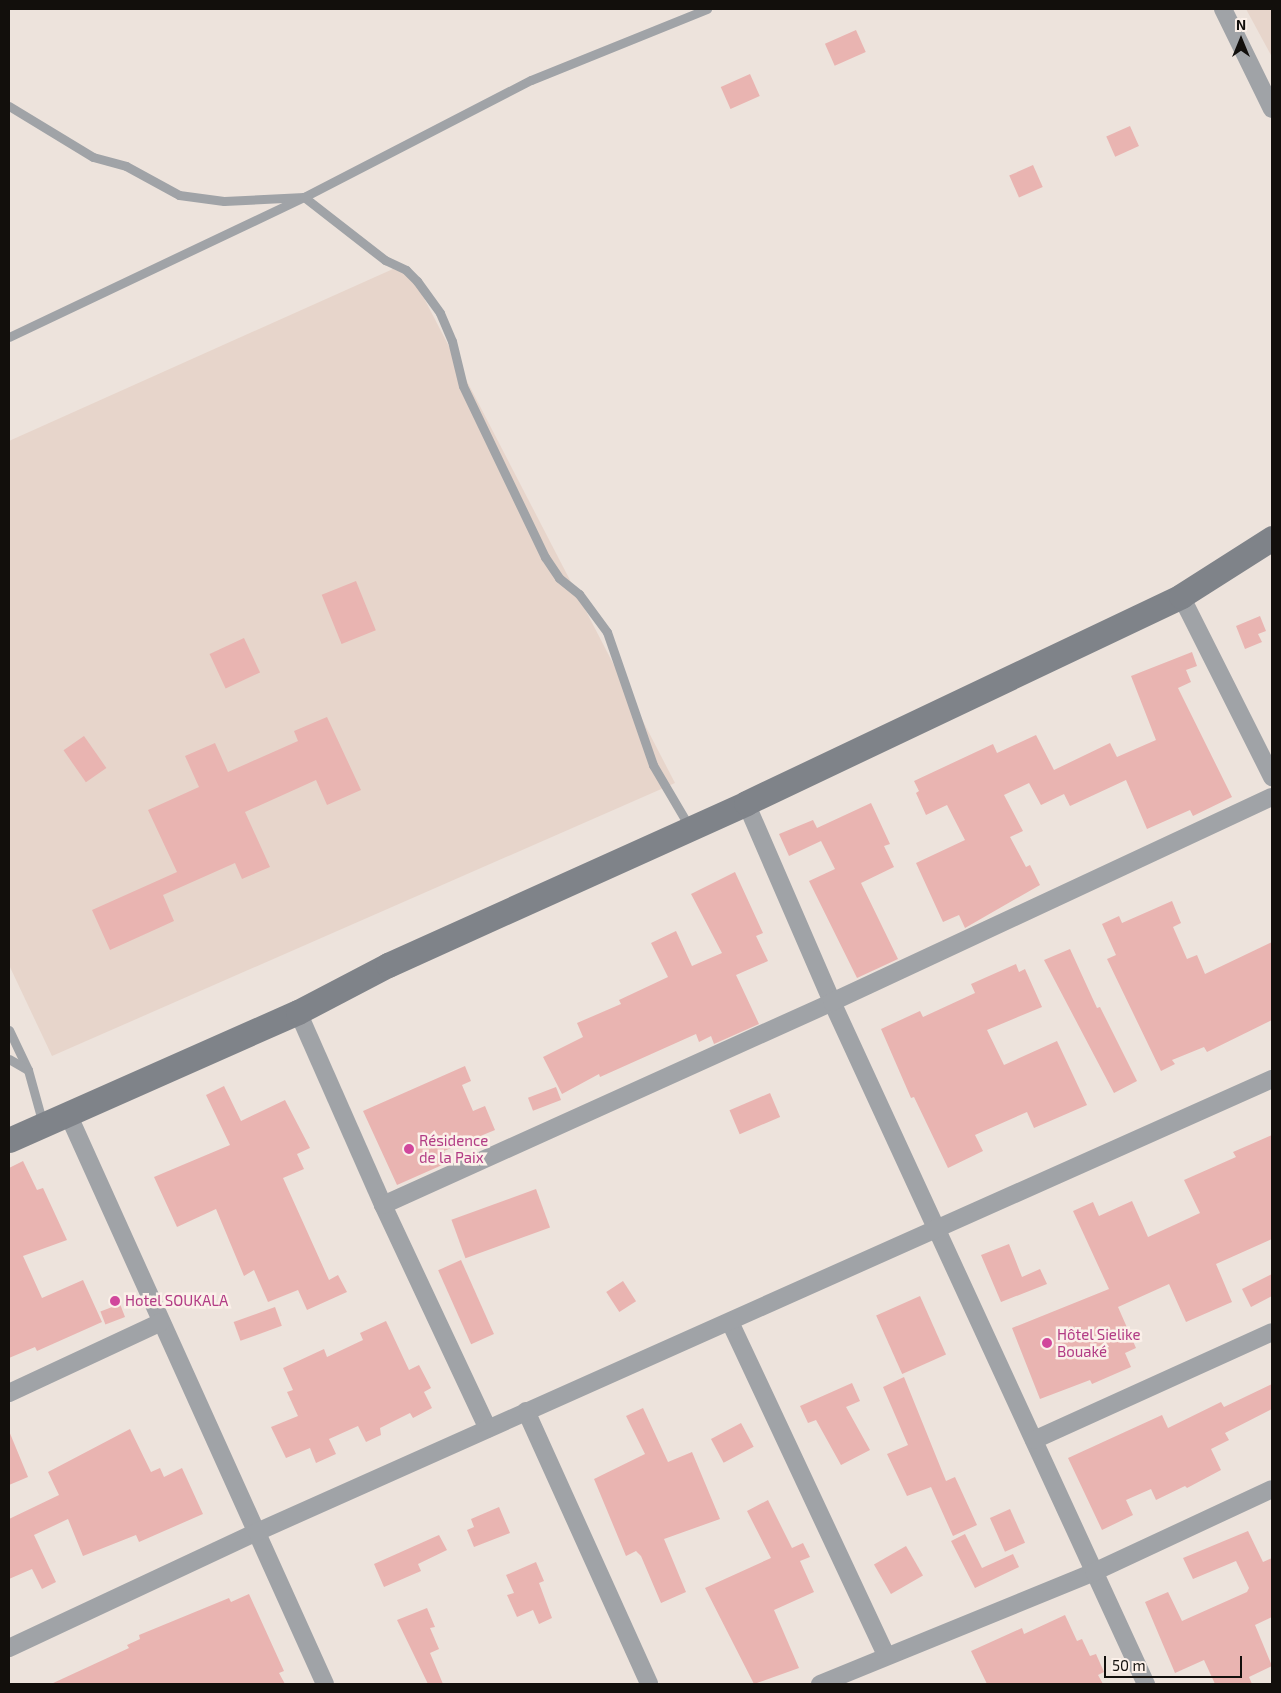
<!DOCTYPE html>
<meta charset="utf-8">
<style>
body{margin:0}
#map{position:relative;width:1281px;height:1693px;overflow:hidden;background:#ede3dc;font-family:"Exo 2",sans-serif}
div>[style]{position:absolute}
[style*='--x']{left:calc(var(--x)*1px);top:calc(var(--y)*1px);width:calc(var(--w)*1px);rotate:calc(var(--a)*1deg)}
.built>*{inset:0;background:#e7d5cb}
.building>*{inset:0;background:#e9b4b1;transform-origin:0 0}
.lane>*{height:9px;margin:-4.5px;padding:0 4.5px;transform-origin:4.5px;border-radius:4.5px;background:#a0a3a7}
.street>*{height:18px;margin:-9px;padding:0 9px;transform-origin:9px;border-radius:9px;background:#a0a3a7}
.secondary>*{height:25px;margin:-12.5px;padding:0 12.5px;transform-origin:12.5px;border-radius:12.5px;background:#7f8389}
.dots>*{width:14px;height:14px;translate:-50% -50%;box-sizing:border-box;border:2px solid #fbf0e9;border-radius:50%}
span{translate:-50% -50%;white-space:nowrap;text-align:center;line-height:1.15;-webkit-text-stroke:5px #fbf0e9;paint-order:stroke}
.hotel-label{font-size:15px;color:#b23c85}
.left{translate:0 -50%;text-align:left}
.frame{position:absolute;inset:0;border:10px solid #120f0c;pointer-events:none}
.north{position:absolute;left:1216px;top:15px;width:50px;height:50px;-webkit-text-stroke:4px #fbf0e9;paint-order:stroke;rotate:0deg;font-size:14px;font-weight:700;line-height:20px;text-align:center;color:#120f0c}
.north::after{content:'';display:block;margin:auto;width:18px;height:22px;background:#120f0c;clip-path:polygon(50% 0,100% 100%,50% 72%,0 100%)}
.scale{position:absolute;left:1104px;top:1656px;width:138px;height:22px;box-sizing:border-box;border:2px solid #120f0c;border-top:0;padding-left:6px;font-size:15px;line-height:18px;white-space:nowrap;color:#120f0c;-webkit-text-stroke:4px #fbf0e9;paint-order:stroke}
</style>
<div id="map">
<div class="built">
<div style="clip-path:polygon(1246px 9px,1272px 9px,1272px 57px)"></div>
<div style="clip-path:polygon(393px 269px,412px 275px,675px 783px,52px 1056px,9px 965px,9px 441px)"></div>
</div>
<div class="building">
<div style="left:856px;top:30px;width:24px;height:34px;rotate:66deg"></div>
<div style="left:750px;top:74px;width:24px;height:32px;rotate:66deg"></div>
<div style="left:1130px;top:126px;width:22px;height:26px;rotate:66deg"></div>
<div style="left:1033px;top:165px;width:24px;height:26px;rotate:66deg"></div>
<div style="left:356px;top:581px;width:53px;height:37px;rotate:68deg"></div>
<div style="clip-path:polygon(1260px 616px,1266px 631px,1258px 634px,1262px 642px,1245px 649px,1236px 626px)"></div>
<div style="left:244px;top:638px;width:38px;height:38px;rotate:65deg"></div>
<div style="clip-path:polygon(1192px 652px,1197px 666px,1186px 670px,1191px 682px,1178px 688px,1232px 797px,1193px 816px,1190px 810px,1147px 829px,1126px 780px,1070px 806px,1064px 794px,1041px 805px,1029px 783px,1004px 795px,1023px 831px,1010px 837px,1026px 867px,1030px 865px,1040px 885px,965px 928px,959px 915px,943px 922px,916px 863px,965px 840px,947px 805px,926px 815px,916px 793px,919px 791px,914px 781px,993px 744px,997px 753px,1036px 735px,1054px 770px,1110px 743px,1117px 757px,1156px 740px,1131px 676px)"></div>
<div style="clip-path:polygon(327px 717px,361px 790px,327px 805px,316px 780px,245px 812px,270px 867px,242px 879px,235px 863px,163px 895px,174px 921px,110px 950px,92px 910px,177px 872px,148px 810px,199px 787px,185px 756px,215px 743px,228px 772px,298px 741px,294px 731px)"></div>
<div style="left:84px;top:736px;width:39px;height:25px;rotate:55deg"></div>
<div style="clip-path:polygon(871px 803px,890px 844px,884px 846px,894px 867px,861px 883px,898px 959px,857px 978px,809px 881px,835px 869px,821px 841px,789px 856px,779px 834px,813px 820px,817px 828px)"></div>
<div style="clip-path:polygon(735px 872px,763px 933px,756px 936px,768px 961px,736px 975px,759px 1024px,714px 1044px,711px 1036px,699px 1042px,696px 1034px,600px 1077px,599px 1074px,562px 1094px,543px 1057px,583px 1037px,577px 1023px,621px 1004px,619px 1000px,668px 977px,651px 943px,676px 931px,692px 966px,722px 953px,691px 894px)"></div>
<div style="clip-path:polygon(1172px 901px,1181px 923px,1173px 927px,1187px 959px,1197px 955px,1205px 974px,1272px 942px,1272px 1020px,1207px 1052px,1204px 1047px,1172px 1060px,1175px 1064px,1161px 1071px,1107px 959px,1116px 955px,1102px 924px,1119px 916px,1122px 923px)"></div>
<div style="clip-path:polygon(1070px 949px,1097px 1008px,1100px 1007px,1137px 1081px,1114px 1093px,1044px 960px)"></div>
<div style="clip-path:polygon(1016px 964px,1019px 972px,1025px 969px,1042px 1007px,987px 1030px,1004px 1065px,1057px 1041px,1087px 1105px,1034px 1128px,1027px 1112px,975px 1135px,983px 1151px,948px 1168px,914px 1097px,911px 1098px,881px 1029px,920px 1011px,923px 1017px,975px 993px,971px 984px)"></div>
<div style="clip-path:polygon(465px 1066px,471px 1081px,462px 1085px,473px 1111px,485px 1106px,495px 1130px,444px 1151px,449px 1162px,397px 1185px,363px 1111px)"></div>
<div style="clip-path:polygon(224px 1086px,241px 1121px,285px 1100px,310px 1148px,297px 1154px,304px 1169px,283px 1178px,329px 1280px,338px 1275px,347px 1292px,307px 1310px,298px 1290px,268px 1302px,254px 1270px,244px 1276px,216px 1209px,177px 1227px,154px 1177px,230px 1145px,206px 1095px)"></div>
<div style="left:556px;top:1087px;width:14px;height:30px;rotate:69deg"></div>
<div style="left:770px;top:1093px;width:26px;height:44px;rotate:67deg"></div>
<div style="clip-path:polygon(1272px 1135px,1272px 1239px,1216px 1264px,1232px 1302px,1186px 1322px,1169px 1284px,1118px 1307px,1136px 1348px,1125px 1353px,1131px 1367px,1092px 1384px,1090px 1380px,1040px 1399px,1012px 1328px,1109px 1289px,1073px 1211px,1093px 1202px,1099px 1216px,1132px 1201px,1148px 1237px,1200px 1213px,1184px 1180px,1236px 1157px,1233px 1152px)"></div>
<div style="clip-path:polygon(23px 1161px,37px 1190px,43px 1188px,67px 1240px,23px 1256px,42px 1298px,83px 1280px,102px 1322px,37px 1351px,35px 1347px,9px 1358px,9px 1168px)"></div>
<div style="left:536px;top:1189px;width:41px;height:90px;rotate:70deg"></div>
<div style="clip-path:polygon(1009px 1244px,1022px 1277px,1040px 1269px,1047px 1284px,1001px 1302px,981px 1255px)"></div>
<div style="left:461px;top:1260px;width:81px;height:25px;rotate:66deg"></div>
<div style="clip-path:polygon(1272px 1274px,1272px 1296px,1251px 1307px,1242px 1289px)"></div>
<div style="left:623px;top:1281px;width:24px;height:20px;rotate:57deg"></div>
<div style="left:920px;top:1296px;width:64px;height:48px;rotate:66deg"></div>
<div style="left:120px;top:1304px;width:14px;height:21px;rotate:69deg"></div>
<div style="left:275px;top:1307px;width:20px;height:44px;rotate:70deg"></div>
<div style="clip-path:polygon(386px 1321px,409px 1370px,419px 1365px,431px 1388px,424px 1392px,432px 1408px,413px 1418px,410px 1413px,380px 1428px,381px 1435px,366px 1442px,358px 1426px,329px 1439px,336px 1454px,316px 1463px,310px 1448px,286px 1458px,271px 1427px,298px 1416px,287px 1392px,293px 1390px,283px 1368px,324px 1349px,327px 1357px,363px 1340px,360px 1333px)"></div>
<div style="clip-path:polygon(904px 1377px,946px 1481px,955px 1477px,977px 1525px,953px 1536px,931px 1487px,907px 1496px,887px 1454px,908px 1445px,883px 1387px)"></div>
<div style="clip-path:polygon(852px 1383px,860px 1401px,846px 1407px,870px 1450px,841px 1465px,816px 1420px,808px 1423px,800px 1406px)"></div>
<div style="clip-path:polygon(1272px 1384px,1272px 1409px,1225px 1433px,1229px 1440px,1211px 1449px,1221px 1470px,1187px 1488px,1185px 1486px,1156px 1500px,1151px 1489px,1126px 1500px,1133px 1515px,1102px 1530px,1068px 1458px,1162px 1415px,1168px 1428px,1221px 1402px,1224px 1407px)"></div>
<div style="clip-path:polygon(643px 1408px,668px 1462px,692px 1452px,720px 1519px,664px 1539px,686px 1592px,661px 1603px,641px 1556px,636px 1551px,626px 1556px,594px 1479px,645px 1454px,626px 1416px)"></div>
<div style="left:741px;top:1423px;width:27px;height:34px;rotate:62deg"></div>
<div style="clip-path:polygon(130px 1429px,151px 1472px,160px 1468px,164px 1477px,182px 1468px,203px 1514px,139px 1542px,136px 1535px,83px 1556px,68px 1519px,34px 1535px,56px 1582px,42px 1589px,32px 1569px,9px 1579px,9px 1519px,59px 1495px,48px 1472px)"></div>
<div style="clip-path:polygon(9px 1431px,28px 1477px,9px 1485px)"></div>
<div style="clip-path:polygon(768px 1500px,792px 1548px,803px 1543px,810px 1557px,800px 1561px,814px 1592px,774px 1610px,799px 1668px,754px 1684px,705px 1588px,771px 1558px,747px 1511px)"></div>
<div style="clip-path:polygon(499px 1507px,510px 1533px,474px 1547px,467px 1530px,474px 1527px,471px 1519px)"></div>
<div style="left:1010px;top:1509px;width:37px;height:22px;rotate:66deg"></div>
<div style="clip-path:polygon(1248px 1531px,1263px 1562px,1272px 1558px,1272px 1617px,1255px 1625px,1272px 1666px,1249px 1677px,1252px 1684px,1215px 1684px,1204px 1660px,1175px 1673px,1145px 1602px,1168px 1592px,1182px 1621px,1247px 1592px,1249px 1588px,1236px 1561px,1193px 1579px,1183px 1558px)"></div>
<div style="clip-path:polygon(965px 1534px,982px 1568px,1013px 1554px,1019px 1567px,975px 1588px,951px 1541px)"></div>
<div style="clip-path:polygon(439px 1535px,447px 1550px,418px 1564px,421px 1571px,384px 1587px,374px 1564px)"></div>
<div style="left:906px;top:1546px;width:34px;height:37px;rotate:60deg"></div>
<div style="clip-path:polygon(536px 1562px,544px 1581px,539px 1583px,552px 1618px,539px 1624px,533px 1610px,517px 1617px,507px 1595px,514px 1593px,506px 1575px)"></div>
<div style="clip-path:polygon(249px 1594px,284px 1671px,279px 1673px,285px 1684px,51px 1684px,129px 1648px,127px 1645px,140px 1639px,139px 1635px,229px 1598px,231px 1602px)"></div>
<div style="clip-path:polygon(427px 1608px,435px 1627px,430px 1628px,439px 1649px,430px 1653px,443px 1684px,428px 1684px,397px 1620px)"></div>
<div style="clip-path:polygon(1065px 1615px,1077px 1641px,1082px 1639px,1090px 1656px,1096px 1654px,1104px 1672px,1098px 1675px,1103px 1684px,987px 1684px,971px 1651px,1022px 1628px,1024px 1634px)"></div>
</div>
<div class="lane">
<div style="--x:9;--y:106;--w:98;--a:31.3"></div>
<div style="--x:93;--y:157;--w:34;--a:15"></div>
<div style="--x:126;--y:166;--w:60;--a:28.7"></div>
<div style="--x:179;--y:195;--w:45;--a:7.6"></div>
<div style="--x:224;--y:201;--w:80;--a:-2.9"></div>
<div style="--x:304;--y:197;--w:103;--a:37.9"></div>
<div style="--x:385;--y:260;--w:23;--a:25"></div>
<div style="--x:406;--y:270;--w:16;--a:45"></div>
<div style="--x:417;--y:281;--w:39;--a:54"></div>
<div style="--x:440;--y:313;--w:30;--a:67"></div>
<div style="--x:452;--y:341;--w:46;--a:76.3"></div>
<div style="--x:463;--y:386;--w:190;--a:64.4"></div>
<div style="--x:545;--y:557;--w:25;--a:56"></div>
<div style="--x:559;--y:578;--w:26;--a:39"></div>
<div style="--x:579;--y:594;--w:47;--a:53.6"></div>
<div style="--x:607;--y:632;--w:141;--a:70.9"></div>
<div style="--x:653;--y:765;--w:71;--a:59.5"></div>
<div style="--x:9;--y:337;--w:327;--a:-25.4"></div>
<div style="--x:304;--y:197;--w:255;--a:-27.3"></div>
<div style="--x:531;--y:80;--w:190;--a:-22"></div>
<div style="--x:9;--y:1030;--w:44;--a:64.6"></div>
<div style="--x:9;--y:1059;--w:22;--a:30"></div>
<div style="--x:28;--y:1070;--w:56;--a:74.5"></div>
</div>
<div class="street">
<div style="--x:1223;--y:9;--w:111;--a:63.9"></div>
<div style="--x:1181;--y:596;--w:203;--a:63.3"></div>
<div style="--x:746;--y:803;--w:217;--a:66.6"></div>
<div style="--x:832;--y:1002;--w:751;--a:65.28"></div>
<div style="--x:298;--y:1012;--w:211;--a:66.2"></div>
<div style="--x:383;--y:1205;--w:247;--a:64.9"></div>
<div style="--x:68;--y:1114;--w:625;--a:65.73"></div>
<div style="--x:383;--y:1205;--w:493;--a:-24.3"></div>
<div style="--x:832;--y:1002;--w:485;--a:-25"></div>
<div style="--x:730;--y:1322;--w:368;--a:64.9"></div>
<div style="--x:9;--y:1393;--w:168;--a:-25"></div>
<div style="--x:526;--y:1411;--w:299;--a:65.7"></div>
<div style="--x:1034;--y:1440;--w:261;--a:-24.4"></div>
<div style="--x:9;--y:1648;--w:274;--a:-25.1"></div>
<div style="--x:257;--y:1532;--w:1112;--a:-24.05"></div>
<div style="--x:820;--y:1684;--w:296;--a:-22.2"></div>
<div style="--x:1094;--y:1572;--w:196;--a:-25"></div>
</div>
<div class="secondary">
<div style="--x:9;--y:1140;--w:316;--a:-23.9"></div>
<div style="--x:298;--y:1012;--w:102;--a:-27.6"></div>
<div style="--x:388;--y:965;--w:393;--a:-24.3"></div>
<div style="--x:746;--y:803;--w:482;--a:-25.4"></div>
<div style="--x:1181;--y:596;--w:108;--a:-32.5"></div>
</div>
<div class="dots">
<div style="left:409px;top:1149px;background:#d1479c"></div>
<div style="left:115px;top:1301px;background:#d1479c"></div>
<div style="left:1047px;top:1343px;background:#d1479c"></div>
</div>
<div class="hotel-label">
<span class="left" style="left:419px;top:1149px">Résidence<br>de la Paix</span>
<span class="left" style="left:125px;top:1301px">Hotel SOUKALA</span>
<span class="left" style="left:1057px;top:1343px">Hôtel Sielike<br>Bouaké</span>
</div>
<div class="frame"></div>
<div class="north">N</div>
<div class="scale">50 m</div>
</div>
